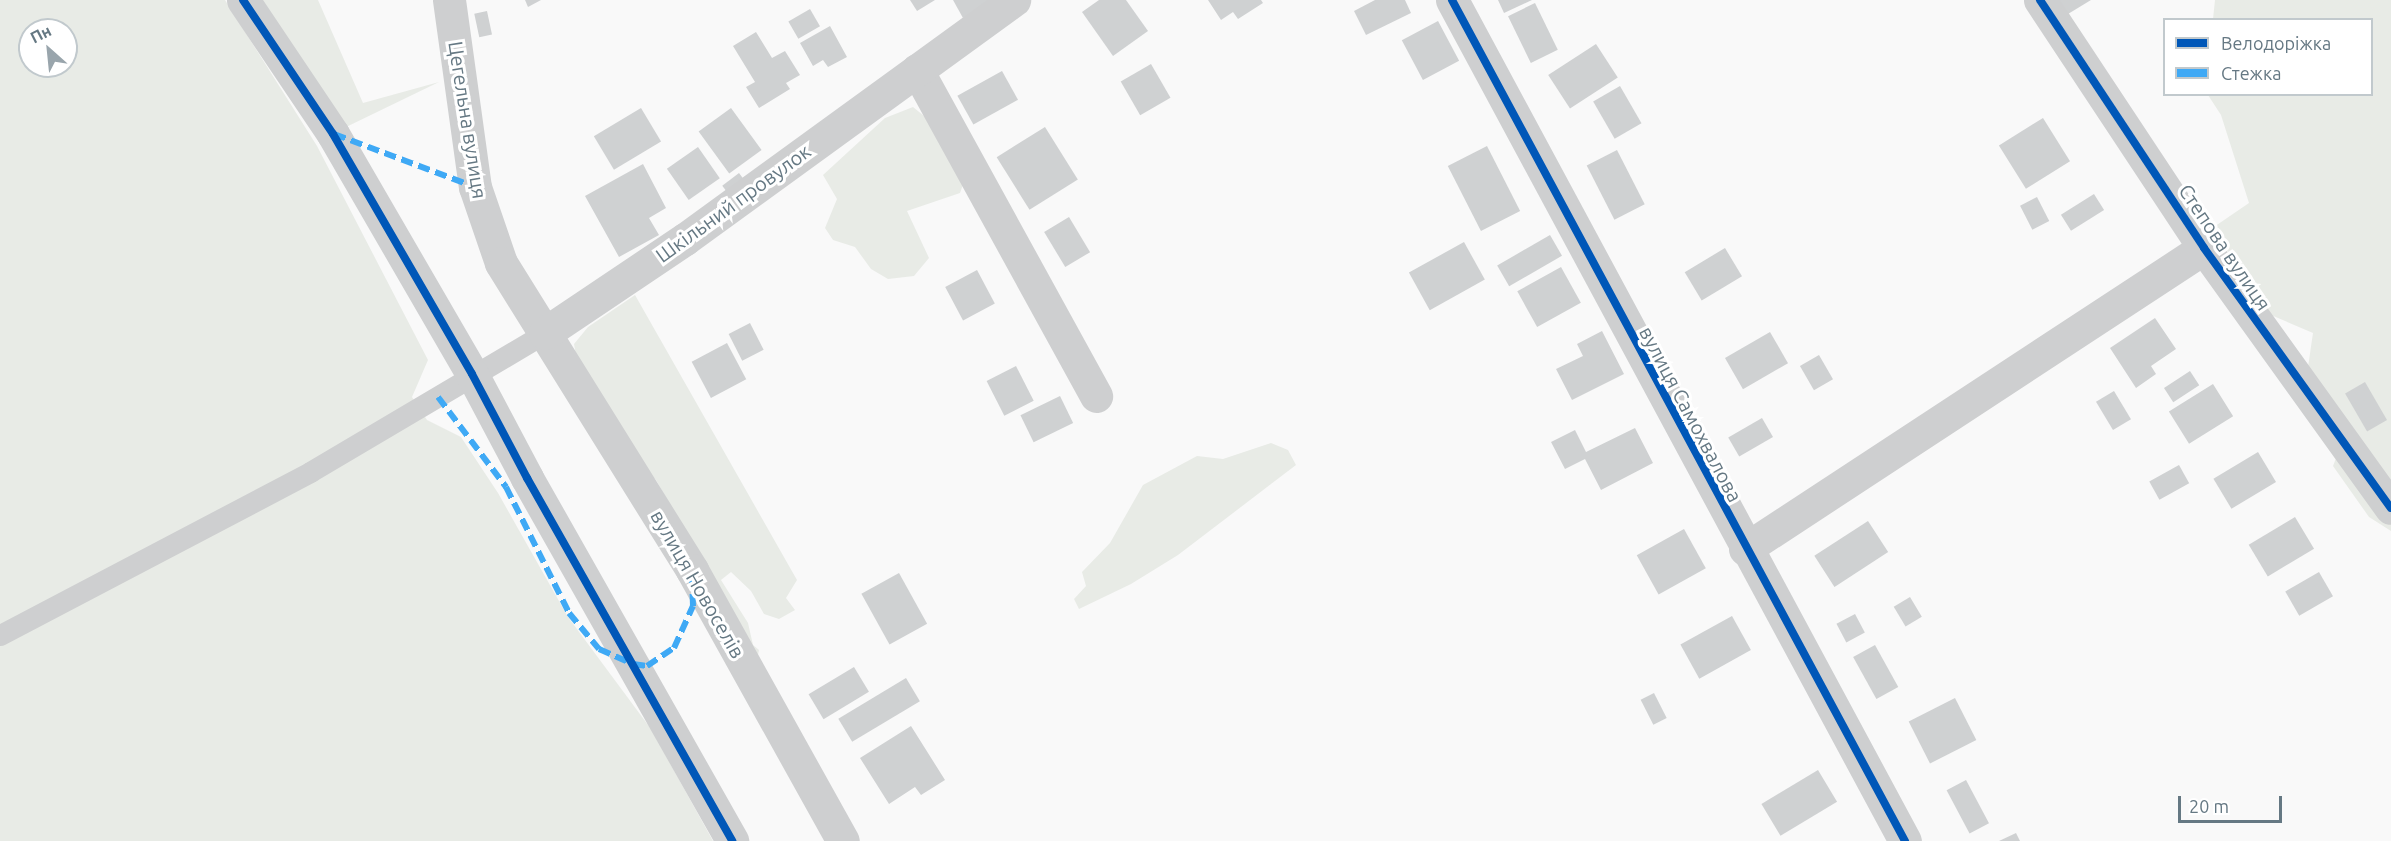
<!DOCTYPE html>
<meta charset="utf-8">
<style>
body{margin:0}
#map{position:relative;width:2391px;height:841px;overflow:hidden;background:#f9f9f9;font-family:Ubuntu,sans-serif}
div>[style]{position:absolute}
[style*='--x']{left:calc(var(--x)*1px);top:calc(var(--y)*1px);width:calc(var(--w)*1px);rotate:calc(var(--a)*1deg)}
.green>*{inset:0;background:#e8ebe6}
.building>*{inset:0;background:#cfd1d2;transform-origin:0 0}
.service>*{height:21px;margin:-10.5px;padding:0 10.5px;transform-origin:10.5px;border-radius:10.5px;background:#cecfd0}
.minor>*{height:33px;margin:-16.5px;padding:0 16.5px;transform-origin:16.5px;border-radius:16.5px;background:#cecfd0}
.quiet>*{height:6px;margin-top:-3px;transform-origin:0;background:repeating-linear-gradient(90deg,#3fa9f5 0 12px,transparent 0 18px)}
.cycleway>*{height:8px;margin:-4px;padding:0 4px;transform-origin:4px;border-radius:4px;background:#0057b8}
span{translate:-50% -50%;white-space:nowrap;text-align:center;line-height:1.15;-webkit-text-stroke:6px #fff;paint-order:stroke}
.street-label{font-size:20px;color:#657883}
.legend{position:absolute;left:2163px;top:18px;width:210px;height:78px;box-sizing:border-box;background:#fff;border:2px solid #c1c9cd;margin:0;padding:8px 10px;list-style:none;font-size:18px;color:#657883}
.legend li{display:flex;align-items:center;gap:12px;height:30px}
.legend b{width:30px;border:2px solid #c1c9cd}
.north{position:absolute;left:18px;top:18px;width:60px;height:60px;box-sizing:border-box;background:#fff;border:2px solid #c1c9cd;border-radius:50%;rotate:333deg;font-size:16px;font-weight:700;line-height:24px;text-align:center;color:#657883}
.north::after{content:'';display:block;margin:auto;width:21px;height:27px;background:#99a5ac;clip-path:polygon(50% 0,100% 100%,50% 72%,0 100%)}
.scale{position:absolute;left:2178px;top:796px;width:104px;height:27px;box-sizing:border-box;border:3px solid #657883;border-top:0;padding-left:8px;font-size:18px;line-height:21px;white-space:nowrap;color:#657883;-webkit-text-stroke:4px #fff;paint-order:stroke}
</style>
<div id="map">
<div class="green">
<div style="clip-path:polygon(evenodd,0 0,225px 0,317px 146px,428px 360px,412px 397px,427px 420px,461px 437px,498px 493px,568px 617px,651px 729px,713px 841px,0 841px,0 0,30px 30px,66px 30px,66px 66px,30px 66px,30px 30px)"></div>
<div style="clip-path:polygon(255px 0,318px 0,363px 103px,439px 82px,342px 129px)"></div>
<div style="clip-path:polygon(2215px 0,2391px 0,2391px 531px,2369px 517px,2333px 466px,2342px 443px,2308px 367px,2313px 333px,2271px 315px,2249px 274px,2208px 231px,2249px 203px,2221px 115px,2208px 95px,2372px 94px,2372px 20px,2213px 19px)"></div>
<div style="clip-path:polygon(913px 107px,929px 120px,965px 179px,960px 193px,907px 211px,929px 258px,914px 276px,888px 279px,871px 269px,855px 247px,833px 240px,825px 228px,837px 199px,823px 175px,885px 118px)"></div>
<div style="clip-path:polygon(635px 295px,797px 580px,786px 598px,795px 610px,779px 619px,764px 614px,751px 591px,731px 572px,721px 580px,748px 623px,753px 645px,759px 650px,756px 665px,731px 612px,656px 480px,629px 449px,579px 373px,574px 344px,588px 327px)"></div>
<div style="clip-path:polygon(1271px 443px,1288px 450px,1296px 465px,1178px 555px,1131px 584px,1079px 609px,1074px 599px,1086px 586px,1082px 572px,1110px 543px,1143px 485px,1197px 456px,1223px 459px)"></div>
</div>
<div class="building">
<div style="clip-path:polygon(525px 0,541px 0,528px 7px)"></div>
<div style="clip-path:polygon(910px 0,935px 0,917px 11px)"></div>
<div style="clip-path:polygon(953px 0,993px 0,963px 18px)"></div>
<div style="clip-path:polygon(1099px 0,1126px 0,1148px 31px,1113px 56px,1082px 12px)"></div>
<div style="clip-path:polygon(1208px 0,1261px 0,1263px 3px,1238px 19px,1233px 12px,1221px 20px)"></div>
<div style="clip-path:polygon(1375px 0,1405px 0,1411px 13px,1366px 35px,1354px 11px)"></div>
<div style="clip-path:polygon(1498px 0,1532px 0,1504px 13px)"></div>
<div style="clip-path:polygon(2059px 0,2091px 0,2068px 14px)"></div>
<div style="left:1535px;top:3px;width:52px;height:30px;rotate:64deg"></div>
<div style="left:810px;top:9px;width:20px;height:25px;rotate:60deg"></div>
<div style="left:487px;top:11px;width:24px;height:13px;rotate:78deg"></div>
<div style="left:1438px;top:21px;width:45px;height:41px;rotate:62deg"></div>
<div style="clip-path:polygon(830px 26px,847px 57px,828px 67px,823px 60px,813px 66px,800px 43px)"></div>
<div style="clip-path:polygon(756px 32px,772px 58px,785px 51px,800px 75px,786px 83px,790px 89px,759px 108px,746px 87px,755px 82px,733px 46px)"></div>
<div style="left:1596px;top:44px;width:40px;height:57px;rotate:57deg"></div>
<div style="left:1151px;top:64px;width:39px;height:35px;rotate:60deg"></div>
<div style="left:1002px;top:71px;width:33px;height:51px;rotate:61deg"></div>
<div style="left:1620px;top:86px;width:43px;height:31px;rotate:60deg"></div>
<div style="left:641px;top:108px;width:39px;height:55px;rotate:59deg"></div>
<div style="left:731px;top:108px;width:52px;height:40px;rotate:54deg"></div>
<div style="left:2043px;top:118px;width:51px;height:52px;rotate:58deg"></div>
<div style="left:1045px;top:127px;width:62px;height:57px;rotate:58deg"></div>
<div style="left:1487px;top:146px;width:73px;height:44px;rotate:63deg"></div>
<div style="left:698px;top:147px;width:38px;height:38px;rotate:55deg"></div>
<div style="left:1617px;top:150px;width:61px;height:34px;rotate:63deg"></div>
<div style="clip-path:polygon(643px 164px,666px 208px,649px 218px,659px 235px,619px 257px,585px 196px)"></div>
<div style="left:739px;top:173px;width:15px;height:21px;rotate:53deg"></div>
<div style="left:2094px;top:194px;width:19px;height:39px;rotate:58deg"></div>
<div style="left:2037px;top:197px;width:27px;height:19px;rotate:63deg"></div>
<div style="left:1069px;top:217px;width:41px;height:29px;rotate:59deg"></div>
<div style="left:1550px;top:235px;width:24px;height:61px;rotate:60deg"></div>
<div style="left:1464px;top:242px;width:43px;height:63px;rotate:61deg"></div>
<div style="left:1725px;top:248px;width:33px;height:47px;rotate:59deg"></div>
<div style="left:1561px;top:267px;width:41px;height:50px;rotate:61deg"></div>
<div style="left:977px;top:270px;width:38px;height:36px;rotate:62deg"></div>
<div style="clip-path:polygon(2155px 318px,2176px 349px,2151px 366px,2156px 374px,2136px 388px,2110px 348px)"></div>
<div style="left:750px;top:323px;width:30px;height:24px;rotate:63deg"></div>
<div style="clip-path:polygon(1602px 331px,1624px 374px,1572px 400px,1556px 369px,1583px 356px,1577px 344px)"></div>
<div style="left:1770px;top:332px;width:36px;height:52px;rotate:60deg"></div>
<div style="left:727px;top:343px;width:41px;height:40px;rotate:62deg"></div>
<div style="left:1819px;top:355px;width:28px;height:22px;rotate:60deg"></div>
<div style="left:1016px;top:366px;width:39px;height:33px;rotate:63deg"></div>
<div style="left:2190px;top:371px;width:17px;height:31px;rotate:57deg"></div>
<div style="left:2365px;top:382px;width:44px;height:23px;rotate:60deg"></div>
<div style="left:2213px;top:384px;width:38px;height:52px;rotate:58deg"></div>
<div style="left:2114px;top:391px;width:33px;height:21px;rotate:59deg"></div>
<div style="left:1060px;top:396px;width:30px;height:44px;rotate:64deg"></div>
<div style="left:1762px;top:418px;width:22px;height:39px;rotate:60deg"></div>
<div style="clip-path:polygon(1635px 428px,1653px 463px,1601px 490px,1585px 459px,1565px 469px,1551px 442px,1575px 430px,1586px 452px)"></div>
<div style="left:2258px;top:452px;width:35px;height:52px;rotate:59deg"></div>
<div style="left:2179px;top:465px;width:21px;height:34px;rotate:61deg"></div>
<div style="left:2295px;top:517px;width:37px;height:54px;rotate:59deg"></div>
<div style="left:1868px;top:521px;width:37px;height:64px;rotate:57deg"></div>
<div style="left:1684px;top:529px;width:45px;height:54px;rotate:61deg"></div>
<div style="left:2319px;top:572px;width:28px;height:39px;rotate:60deg"></div>
<div style="left:899px;top:573px;width:58px;height:43px;rotate:61deg"></div>
<div style="left:1910px;top:597px;width:23px;height:19px;rotate:59deg"></div>
<div style="left:1855px;top:614px;width:21px;height:21px;rotate:62deg"></div>
<div style="left:1732px;top:616px;width:39px;height:59px;rotate:61deg"></div>
<div style="left:1875px;top:645px;width:48px;height:25px;rotate:61deg"></div>
<div style="left:854px;top:667px;width:29px;height:53px;rotate:59deg"></div>
<div style="left:906px;top:678px;width:27px;height:79px;rotate:59deg"></div>
<div style="left:1654px;top:693px;width:28px;height:15px;rotate:63deg"></div>
<div style="left:1955px;top:698px;width:47px;height:52px;rotate:63deg"></div>
<div style="clip-path:polygon(911px 726px,945px 780px,921px 795px,915px 787px,889px 804px,860px 758px)"></div>
<div style="left:1818px;top:770px;width:37px;height:66px;rotate:59deg"></div>
<div style="left:1966px;top:780px;width:49px;height:22px;rotate:62deg"></div>
<div style="clip-path:polygon(2016px 833px,2020px 841px,1999px 841px)"></div>
</div>
<div class="service">
<div style="--x:0;--y:635;--w:350;--a:-27.7"></div>
<div style="--x:310;--y:472;--w:273;--a:-30.6"></div>
</div>
<div class="minor">
<div style="--x:243;--y:0;--w:161;--a:56.1"></div>
<div style="--x:333;--y:134;--w:277;--a:59.9"></div>
<div style="--x:472;--y:374;--w:118;--a:62.1"></div>
<div style="--x:527;--y:478;--w:417;--a:60.5"></div>
<div style="--x:449;--y:0;--w:189;--a:82.1"></div>
<div style="--x:475;--y:187;--w:80;--a:71.1"></div>
<div style="--x:501;--y:263;--w:362;--a:58.1"></div>
<div style="--x:692;--y:570;--w:310;--a:60.9"></div>
<div style="--x:1452;--y:0;--w:955;--a:61.69"></div>
<div style="--x:2040;--y:0;--w:297;--a:56.5"></div>
<div style="--x:2204;--y:248;--w:320;--a:54.3"></div>
<div style="--x:917;--y:70;--w:372;--a:61.2"></div>
<div style="--x:545;--y:333;--w:169;--a:-33.9"></div>
<div style="--x:685;--y:239;--w:407;--a:-36"></div>
<div style="--x:1745;--y:549;--w:549;--a:-33.26"></div>
</div>
<div class="quiet">
<div style="--x:334;--y:134;--w:151;--a:20.6"></div>
<div style="--x:438;--y:397;--w:113;--a:52.9"></div>
<div style="--x:506;--y:487;--w:141;--a:63.4"></div>
<div style="--x:569;--y:613;--w:47;--a:50.2"></div>
<div style="--x:599;--y:649;--w:37;--a:24"></div>
<div style="--x:633;--y:664;--w:14;--a:8"></div>
<div style="--x:647;--y:666;--w:32;--a:-34"></div>
<div style="--x:674;--y:648;--w:46;--a:-65.7"></div>
<div style="--x:693;--y:606;--w:36;--a:-92"></div>
</div>
<div class="cycleway">
<div style="--x:243;--y:0;--w:161;--a:56.1"></div>
<div style="--x:333;--y:134;--w:277;--a:59.9"></div>
<div style="--x:472;--y:374;--w:118;--a:62.1"></div>
<div style="--x:527;--y:478;--w:417;--a:60.5"></div>
<div style="--x:1452;--y:0;--w:955;--a:61.69"></div>
<div style="--x:2040;--y:0;--w:297;--a:56.5"></div>
<div style="--x:2204;--y:248;--w:320;--a:54.3"></div>
</div>
<div class="street-label">
<span style="left:468px;top:120px;rotate:81deg">Цегельна вулиця</span>
<span style="left:733px;top:203px;rotate:-36deg">Шкільний провулок</span>
<span style="left:2225px;top:247px;rotate:56deg">Степова вулиця</span>
<span style="left:1691px;top:414px;rotate:62deg">вулиця Самохвалова</span>
<span style="left:698px;top:584px;rotate:60deg">вулиця Новоселів</span>
</div>
<ul class="legend">
<li><b style="height:8px;background:#0057b8"></b>Велодоріжка</li>
<li><b style="height:8px;background:#3fa9f5"></b>Стежка</li>
</ul>
<div class="north">Пн</div>
<div class="scale">20 m</div>
</div>
